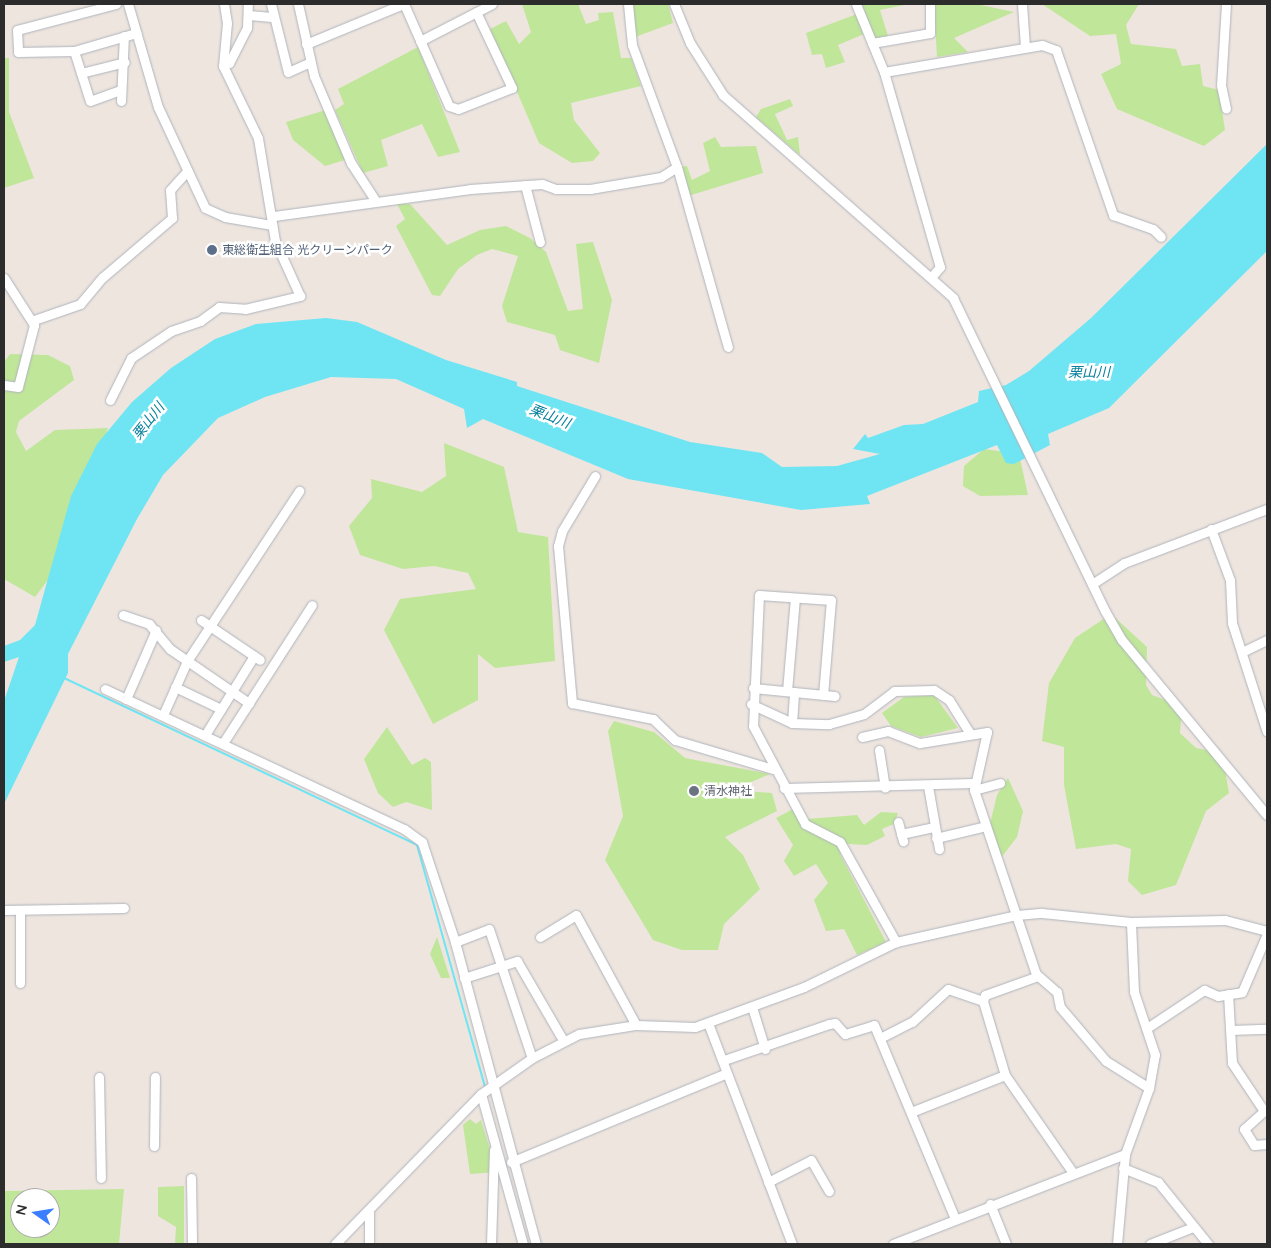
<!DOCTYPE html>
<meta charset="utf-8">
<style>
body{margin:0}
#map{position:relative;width:1271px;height:1248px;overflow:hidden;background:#eee5df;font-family:Quicksand,"Noto Sans JP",sans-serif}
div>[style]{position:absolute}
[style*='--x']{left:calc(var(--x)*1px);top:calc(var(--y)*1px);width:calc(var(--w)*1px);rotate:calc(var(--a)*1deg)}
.green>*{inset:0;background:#c0e69a}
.water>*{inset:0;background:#6fe5f3}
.stream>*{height:2px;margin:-1px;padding:0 1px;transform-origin:1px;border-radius:1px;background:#6fe5f3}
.roads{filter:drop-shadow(0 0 1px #afb4bc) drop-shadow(0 0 1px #afb4bc)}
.minor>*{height:9px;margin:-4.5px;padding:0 4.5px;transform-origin:4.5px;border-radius:4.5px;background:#fff}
.dots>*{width:14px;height:14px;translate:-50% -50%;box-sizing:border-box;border:2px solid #fff;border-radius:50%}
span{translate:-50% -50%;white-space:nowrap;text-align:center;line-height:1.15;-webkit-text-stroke:5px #fff;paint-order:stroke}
.service-label{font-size:12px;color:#4e5e75}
.left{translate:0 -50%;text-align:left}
.worship-label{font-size:12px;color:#5b616d}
.water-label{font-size:14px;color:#09819d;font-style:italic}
.frame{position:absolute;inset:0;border:5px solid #2c2c2c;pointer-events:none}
.north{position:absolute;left:10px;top:1188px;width:50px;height:50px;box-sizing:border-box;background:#fff;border:1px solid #ababab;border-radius:50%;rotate:283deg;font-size:14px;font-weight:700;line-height:20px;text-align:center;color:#2c2c2c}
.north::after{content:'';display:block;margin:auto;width:18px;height:22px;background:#3b7fff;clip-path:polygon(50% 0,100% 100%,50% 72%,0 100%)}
</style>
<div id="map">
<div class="green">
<div style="clip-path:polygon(522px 4px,578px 4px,586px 24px,599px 20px,598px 13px,613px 12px,621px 58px,631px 58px,641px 86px,571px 103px,574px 120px,600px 153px,593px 161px,572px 163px,539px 143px,490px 29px,506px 21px,519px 44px,531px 32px)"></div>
<div style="clip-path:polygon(632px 4px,668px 4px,673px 23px,635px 37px)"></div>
<div style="clip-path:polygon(862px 4px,909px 4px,880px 10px,888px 36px,874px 40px)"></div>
<div style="clip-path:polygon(934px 4px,976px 4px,1014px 12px,954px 38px,968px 52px,937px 57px)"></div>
<div style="clip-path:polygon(1042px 4px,1139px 4px,1126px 25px,1131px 44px,1176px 49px,1182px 66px,1200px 64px,1203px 86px,1219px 90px,1225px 130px,1204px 146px,1117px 109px,1101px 74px,1121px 64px,1116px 34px,1090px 36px)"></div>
<div style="clip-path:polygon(857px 14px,864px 34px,838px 45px,845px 62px,826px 68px,822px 54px,812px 55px,806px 33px)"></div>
<div style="clip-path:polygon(418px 47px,460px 152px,438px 157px,422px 124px,381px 140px,388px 166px,363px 173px,335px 110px,344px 104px,338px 89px)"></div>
<div style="clip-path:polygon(4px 58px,9px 58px,9px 112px,34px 178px,4px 188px)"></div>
<div style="clip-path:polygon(790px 99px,793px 106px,775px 114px,787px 140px,798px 137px,800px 155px,756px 117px,761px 109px)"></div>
<div style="clip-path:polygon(326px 110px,345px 160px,325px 166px,293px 140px,286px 122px)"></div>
<div style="clip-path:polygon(715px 137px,721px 147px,756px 146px,763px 173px,688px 196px,680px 167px,687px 166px,692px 180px,710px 171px,703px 143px)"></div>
<div style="clip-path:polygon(397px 204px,410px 204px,447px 245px,480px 230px,506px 226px,530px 238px,546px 252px,568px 311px,583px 309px,576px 244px,593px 242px,612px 300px,599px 363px,560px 350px,555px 335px,507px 322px,502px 306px,518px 256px,492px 249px,477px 255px,458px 269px,440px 296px,432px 295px,396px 226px,405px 219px)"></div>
<div style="clip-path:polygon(10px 354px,48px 355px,70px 366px,74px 380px,19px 421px,16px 432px,26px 451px,55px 430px,108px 428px,60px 564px,35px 597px,4px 579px,4px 362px)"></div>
<div style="clip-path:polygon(444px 443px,504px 467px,518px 532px,548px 537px,555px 661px,495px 668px,478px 654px,478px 700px,433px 724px,384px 630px,400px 599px,476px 589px,468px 573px,434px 566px,403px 569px,360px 555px,349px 526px,372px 498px,371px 479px,422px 492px,446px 476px)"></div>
<div style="clip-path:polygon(984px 449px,1019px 454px,1028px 495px,980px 496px,963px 486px,964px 466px)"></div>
<div style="clip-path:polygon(1111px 614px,1147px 647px,1146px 685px,1152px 695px,1182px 706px,1180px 733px,1196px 748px,1222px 753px,1229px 793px,1206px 811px,1176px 885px,1142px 895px,1128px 881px,1131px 849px,1116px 844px,1076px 849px,1064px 785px,1064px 747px,1042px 741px,1049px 683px,1075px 638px)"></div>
<div style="clip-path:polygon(934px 695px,958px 728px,921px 737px,891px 726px,882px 713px,904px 697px)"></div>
<div style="clip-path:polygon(614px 721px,654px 732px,685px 758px,770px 774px,733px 790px,772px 793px,777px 811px,725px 837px,743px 855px,760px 889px,724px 924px,718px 950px,682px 950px,653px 940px,605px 860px,623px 816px,608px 731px)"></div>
<div style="clip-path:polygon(387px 727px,412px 765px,425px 758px,431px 762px,432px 810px,406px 802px,393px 807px,378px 793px,364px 759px)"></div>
<div style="clip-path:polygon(1008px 778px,1023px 811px,1017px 837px,1000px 859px,990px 824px,997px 795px)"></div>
<div style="clip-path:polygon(793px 809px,807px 819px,857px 815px,864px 825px,881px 812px,898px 813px,894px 824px,882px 829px,885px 836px,867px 845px,848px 844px,840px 854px,886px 942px,857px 955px,844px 929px,826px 931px,814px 900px,828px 883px,816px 864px,794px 876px,784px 861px,793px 845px,776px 818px)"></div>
<div style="clip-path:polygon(437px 937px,450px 978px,441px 978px,430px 954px)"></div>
<div style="clip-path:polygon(470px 1119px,476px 1124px,481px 1120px,497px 1172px,470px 1174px,463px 1125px)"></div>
<div style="clip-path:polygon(184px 1186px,184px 1244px,175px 1244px,176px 1227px,158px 1216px,158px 1187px)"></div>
<div style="clip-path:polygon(evenodd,124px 1189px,119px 1244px,4px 1244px,4px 1191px,124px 1189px,20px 1198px,50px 1198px,50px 1228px,20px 1228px,20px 1198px)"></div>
</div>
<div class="water">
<div style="clip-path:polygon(1267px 144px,1267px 251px,1109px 408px,1048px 434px,1050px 445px,1014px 464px,1006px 463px,997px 445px,867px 496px,870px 504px,801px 510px,628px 479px,483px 419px,467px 428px,464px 409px,396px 379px,331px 377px,265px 397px,218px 418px,163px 475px,137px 519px,68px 654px,68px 673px,4px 804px,4px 701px,19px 657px,4px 662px,4px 646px,20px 640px,35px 625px,71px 496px,97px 444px,132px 402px,171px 368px,215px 339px,256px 324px,326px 318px,357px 322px,446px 360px,517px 382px,517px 386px,690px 442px,762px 453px,782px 467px,837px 466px,880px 454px,853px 449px,865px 434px,868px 438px,904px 425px,923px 424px,978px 402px,979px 391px,1006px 385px,1029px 371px,1091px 318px)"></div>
</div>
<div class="stream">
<div style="--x:64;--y:678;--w:391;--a:25.3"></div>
<div style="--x:417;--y:845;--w:251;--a:74.3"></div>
</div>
<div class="roads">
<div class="minor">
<div style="--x:116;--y:4;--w:102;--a:165.3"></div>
<div style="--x:17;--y:30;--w:22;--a:87"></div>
<div style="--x:18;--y:52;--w:56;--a:-1"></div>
<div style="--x:74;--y:51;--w:65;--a:-16.2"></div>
<div style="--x:128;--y:4;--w:107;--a:73.8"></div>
<div style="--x:158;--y:107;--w:111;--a:65"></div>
<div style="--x:205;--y:208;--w:22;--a:24"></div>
<div style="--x:225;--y:217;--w:48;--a:9.7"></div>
<div style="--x:271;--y:4;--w:70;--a:76"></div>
<div style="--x:288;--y:72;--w:24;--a:-24"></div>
<div style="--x:298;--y:4;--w:74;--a:77.5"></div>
<div style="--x:314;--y:76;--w:95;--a:67"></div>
<div style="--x:351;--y:163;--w:44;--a:57"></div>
<div style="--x:404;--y:4;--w:111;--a:66.2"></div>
<div style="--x:449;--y:106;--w:9;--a:18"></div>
<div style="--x:458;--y:109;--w:58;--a:-21.3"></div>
<div style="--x:512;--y:88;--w:84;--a:-115.3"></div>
<div style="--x:628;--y:4;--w:41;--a:84.4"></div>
<div style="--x:632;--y:45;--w:130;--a:69.8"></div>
<div style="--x:677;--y:167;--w:187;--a:74.2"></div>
<div style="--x:674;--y:4;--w:42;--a:67.7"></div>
<div style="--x:690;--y:43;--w:62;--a:57.6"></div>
<div style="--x:723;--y:95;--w:307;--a:41.4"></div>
<div style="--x:953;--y:298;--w:348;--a:64.1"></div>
<div style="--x:1105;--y:611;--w:34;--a:60"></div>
<div style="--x:1122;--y:640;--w:227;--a:50.4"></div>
<div style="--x:856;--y:4;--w:74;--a:67.6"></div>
<div style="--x:884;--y:72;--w:203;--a:74"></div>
<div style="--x:940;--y:267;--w:11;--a:131"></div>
<div style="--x:1022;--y:4;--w:43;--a:86"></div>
<div style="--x:1226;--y:4;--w:81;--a:93.5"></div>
<div style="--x:1221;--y:85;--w:24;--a:78"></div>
<div style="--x:249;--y:15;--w:25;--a:5"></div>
<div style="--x:420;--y:41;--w:81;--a:-27.2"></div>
<div style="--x:872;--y:43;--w:59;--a:-9.8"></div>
<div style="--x:930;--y:33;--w:29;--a:-90"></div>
<div style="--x:306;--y:44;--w:105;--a:-22.4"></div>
<div style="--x:74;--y:51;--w:52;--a:72.3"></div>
<div style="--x:90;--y:101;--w:33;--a:-20"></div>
<div style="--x:223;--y:66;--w:7;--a:-27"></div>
<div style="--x:229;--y:63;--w:39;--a:-63"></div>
<div style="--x:247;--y:28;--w:24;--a:-88"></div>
<div style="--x:884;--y:72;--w:160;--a:-9.7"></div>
<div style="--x:1042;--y:45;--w:15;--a:20"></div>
<div style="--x:1056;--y:50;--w:175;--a:70.9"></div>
<div style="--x:1113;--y:215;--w:42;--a:19.3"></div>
<div style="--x:1153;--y:229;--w:11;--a:45"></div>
<div style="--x:81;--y:73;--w:45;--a:-14"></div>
<div style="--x:121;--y:101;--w:65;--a:-87.4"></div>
<div style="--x:525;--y:185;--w:59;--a:75.3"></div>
<div style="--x:274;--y:216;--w:198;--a:-7.8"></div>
<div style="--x:470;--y:189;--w:72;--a:-4"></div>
<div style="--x:542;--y:184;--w:15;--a:20"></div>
<div style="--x:556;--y:189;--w:34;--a:0"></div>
<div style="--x:590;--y:189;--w:72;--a:-9.6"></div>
<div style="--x:661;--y:177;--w:19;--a:-32"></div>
<div style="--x:4;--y:278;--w:56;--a:57.4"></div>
<div style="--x:34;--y:325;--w:64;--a:104.5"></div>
<div style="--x:18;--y:387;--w:14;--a:-172"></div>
<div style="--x:34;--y:320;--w:49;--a:-19.2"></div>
<div style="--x:80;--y:304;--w:35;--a:-50"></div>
<div style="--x:103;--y:277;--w:91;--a:-40.5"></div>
<div style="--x:172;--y:218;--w:28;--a:-94"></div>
<div style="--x:170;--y:190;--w:24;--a:-48"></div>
<div style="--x:110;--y:400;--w:47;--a:-63.4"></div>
<div style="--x:131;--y:358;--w:48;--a:-34"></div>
<div style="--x:171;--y:331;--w:31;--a:-19"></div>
<div style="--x:200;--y:321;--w:24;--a:-36"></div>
<div style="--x:219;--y:307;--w:26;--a:4"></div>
<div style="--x:245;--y:309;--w:57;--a:-13.3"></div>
<div style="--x:300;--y:296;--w:60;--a:-114.4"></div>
<div style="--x:275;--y:241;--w:104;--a:-99.4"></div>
<div style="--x:258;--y:138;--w:80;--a:-115.9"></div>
<div style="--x:223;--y:66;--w:43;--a:-84.7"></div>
<div style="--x:227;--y:23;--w:19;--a:-99"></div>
<div style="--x:595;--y:476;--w:64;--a:121"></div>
<div style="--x:562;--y:531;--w:16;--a:105"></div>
<div style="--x:558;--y:546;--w:158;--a:84.9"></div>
<div style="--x:572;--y:703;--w:83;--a:11.2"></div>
<div style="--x:653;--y:719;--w:30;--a:44"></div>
<div style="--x:675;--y:740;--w:102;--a:16.5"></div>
<div style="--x:1211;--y:529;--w:54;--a:69.6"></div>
<div style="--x:1230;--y:580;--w:43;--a:87.3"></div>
<div style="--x:1232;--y:623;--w:114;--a:72.2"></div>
<div style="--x:1092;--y:584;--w:38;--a:-33"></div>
<div style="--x:1124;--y:563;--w:153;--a:-20.7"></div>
<div style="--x:123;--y:615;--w:28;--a:19"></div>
<div style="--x:149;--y:624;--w:33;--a:50"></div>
<div style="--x:170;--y:649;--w:96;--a:34.4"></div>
<div style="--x:201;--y:620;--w:71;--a:34.1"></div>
<div style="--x:1242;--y:652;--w:28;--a:-26"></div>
<div style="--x:175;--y:687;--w:51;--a:25.6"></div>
<div style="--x:753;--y:688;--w:82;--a:5.6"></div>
<div style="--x:105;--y:689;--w:330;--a:25.1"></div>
<div style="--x:404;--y:829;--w:22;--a:36"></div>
<div style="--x:422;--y:842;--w:105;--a:71.7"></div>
<div style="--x:455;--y:942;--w:313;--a:75"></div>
<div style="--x:787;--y:691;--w:93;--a:-85.1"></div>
<div style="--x:823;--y:695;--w:95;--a:-85.2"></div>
<div style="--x:831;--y:600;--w:72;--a:-176"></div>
<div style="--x:759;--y:595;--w:131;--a:92.6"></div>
<div style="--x:753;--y:726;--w:111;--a:62"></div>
<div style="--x:805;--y:824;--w:39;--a:27"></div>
<div style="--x:840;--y:842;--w:115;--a:60.8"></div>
<div style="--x:126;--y:699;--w:75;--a:-66.5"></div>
<div style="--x:751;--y:704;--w:45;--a:24.9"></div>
<div style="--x:792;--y:723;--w:37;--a:2"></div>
<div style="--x:829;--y:724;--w:36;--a:-16"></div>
<div style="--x:864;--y:714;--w:38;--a:-37"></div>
<div style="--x:894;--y:691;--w:40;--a:-1.4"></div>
<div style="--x:934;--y:690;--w:18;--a:34"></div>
<div style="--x:949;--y:700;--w:40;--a:58"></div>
<div style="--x:163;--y:715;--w:59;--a:-66"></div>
<div style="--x:187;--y:661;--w:204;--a:-56.6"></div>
<div style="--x:792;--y:723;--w:31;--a:-86"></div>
<div style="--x:205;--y:735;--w:93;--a:-58.2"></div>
<div style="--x:862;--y:737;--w:27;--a:-13"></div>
<div style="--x:888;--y:731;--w:34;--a:21"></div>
<div style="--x:920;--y:743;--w:68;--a:-9.3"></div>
<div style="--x:987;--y:732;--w:59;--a:102.6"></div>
<div style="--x:974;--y:790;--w:194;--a:71.4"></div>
<div style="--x:1036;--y:974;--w:28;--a:41"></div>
<div style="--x:1057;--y:992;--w:15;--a:79"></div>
<div style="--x:1060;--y:1007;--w:71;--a:49.6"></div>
<div style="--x:1106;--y:1061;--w:51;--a:32.1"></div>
<div style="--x:223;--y:743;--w:164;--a:-57.2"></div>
<div style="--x:879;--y:750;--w:38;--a:81"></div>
<div style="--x:928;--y:786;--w:64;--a:80.1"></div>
<div style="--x:784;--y:788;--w:189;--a:-1.5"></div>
<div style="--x:974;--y:790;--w:27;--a:-15"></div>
<div style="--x:898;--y:822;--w:20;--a:75"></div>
<div style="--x:901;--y:834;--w:33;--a:-12"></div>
<div style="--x:936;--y:838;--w:51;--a:-13.5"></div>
<div style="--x:4;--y:910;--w:120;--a:-1"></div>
<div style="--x:540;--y:937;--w:42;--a:-31.4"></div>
<div style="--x:576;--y:915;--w:125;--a:61.4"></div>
<div style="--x:455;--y:942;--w:36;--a:-21"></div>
<div style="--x:489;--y:929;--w:136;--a:71.6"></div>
<div style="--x:464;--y:978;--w:56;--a:-17.8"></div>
<div style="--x:517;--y:961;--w:91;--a:59.8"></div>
<div style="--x:20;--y:983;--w:73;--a:-90"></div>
<div style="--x:1228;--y:994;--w:69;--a:86.7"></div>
<div style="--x:1232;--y:1063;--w:58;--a:56.3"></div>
<div style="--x:1264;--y:1111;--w:27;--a:138"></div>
<div style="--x:1244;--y:1129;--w:19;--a:58"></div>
<div style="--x:1254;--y:1145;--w:13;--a:-4"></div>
<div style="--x:752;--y:1007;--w:44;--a:72.8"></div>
<div style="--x:708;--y:1023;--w:236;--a:69.2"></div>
<div style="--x:1147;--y:1028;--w:69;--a:-33.7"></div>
<div style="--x:1204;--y:990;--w:15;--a:23"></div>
<div style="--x:1218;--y:996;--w:24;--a:-9"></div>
<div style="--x:1242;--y:992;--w:63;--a:-66.7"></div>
<div style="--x:1230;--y:1030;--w:37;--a:-2"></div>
<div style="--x:882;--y:1037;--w:34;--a:-27"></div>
<div style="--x:912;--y:1022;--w:49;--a:-42.5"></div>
<div style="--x:948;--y:989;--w:37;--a:19"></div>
<div style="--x:724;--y:1060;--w:111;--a:-18.9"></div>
<div style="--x:829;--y:1024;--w:6;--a:-9"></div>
<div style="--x:835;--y:1023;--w:15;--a:48"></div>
<div style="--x:845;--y:1034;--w:30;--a:-17"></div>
<div style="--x:874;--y:1025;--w:210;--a:67.3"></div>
<div style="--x:1005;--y:1075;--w:119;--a:55.2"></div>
<div style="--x:99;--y:1077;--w:101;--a:88.9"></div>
<div style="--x:481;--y:1094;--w:156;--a:74.4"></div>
<div style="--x:911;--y:1112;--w:101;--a:-21.5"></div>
<div style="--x:1005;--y:1075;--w:77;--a:-106.6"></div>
<div style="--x:983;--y:1001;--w:6;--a:-72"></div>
<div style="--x:985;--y:995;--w:56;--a:-19.7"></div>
<div style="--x:154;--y:1146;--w:69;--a:-89.2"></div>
<div style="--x:511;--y:1162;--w:231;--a:-22.4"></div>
<div style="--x:1123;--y:1168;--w:38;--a:22"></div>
<div style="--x:1158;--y:1182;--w:80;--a:51.1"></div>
<div style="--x:191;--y:1178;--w:66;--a:89.1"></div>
<div style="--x:768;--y:1182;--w:48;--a:-27.1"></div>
<div style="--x:811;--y:1160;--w:36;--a:60"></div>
<div style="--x:990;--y:1204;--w:43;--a:68.2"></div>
<div style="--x:369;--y:1211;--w:33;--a:90"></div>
<div style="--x:335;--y:1244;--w:209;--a:-45.8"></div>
<div style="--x:481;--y:1094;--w:62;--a:-35.2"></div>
<div style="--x:532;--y:1058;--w:53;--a:-27.1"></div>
<div style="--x:579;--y:1034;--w:58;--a:-9"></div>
<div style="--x:636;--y:1025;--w:59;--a:1.9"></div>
<div style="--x:695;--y:1027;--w:116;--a:-20.2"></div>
<div style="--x:804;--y:987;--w:102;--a:-26.1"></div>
<div style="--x:896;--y:942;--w:124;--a:-12.6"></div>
<div style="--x:1017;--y:915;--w:25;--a:-5"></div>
<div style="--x:1042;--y:913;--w:89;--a:5.8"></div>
<div style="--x:1131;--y:922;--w:94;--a:-1.2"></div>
<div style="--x:1225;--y:920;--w:43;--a:14.7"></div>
<div style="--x:491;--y:1244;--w:94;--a:-88.2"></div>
<div style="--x:893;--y:1244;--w:249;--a:-21.2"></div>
<div style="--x:1117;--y:1244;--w:90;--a:-84.9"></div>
<div style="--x:1125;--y:1154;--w:70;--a:-70"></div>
<div style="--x:1149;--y:1088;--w:34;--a:-80"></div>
<div style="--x:1155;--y:1055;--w:66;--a:-108.4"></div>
<div style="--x:1134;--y:992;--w:70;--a:-92.5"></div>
<div style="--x:1150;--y:1244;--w:46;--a:-21.6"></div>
</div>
</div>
<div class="dots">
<div style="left:212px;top:250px;background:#5c6f8a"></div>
<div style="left:694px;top:791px;background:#6b7280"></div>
</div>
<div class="service-label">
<span class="left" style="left:222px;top:250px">東総衛生組合 光クリーンパーク</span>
</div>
<div class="worship-label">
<span class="left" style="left:704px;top:791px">清水神社</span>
</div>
<div class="water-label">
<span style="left:1089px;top:372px">栗山川</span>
<span style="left:550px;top:416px;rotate:21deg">栗山川</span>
<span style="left:148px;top:421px;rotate:-52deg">栗山川</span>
</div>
<div class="frame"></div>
<div class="north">N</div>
</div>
